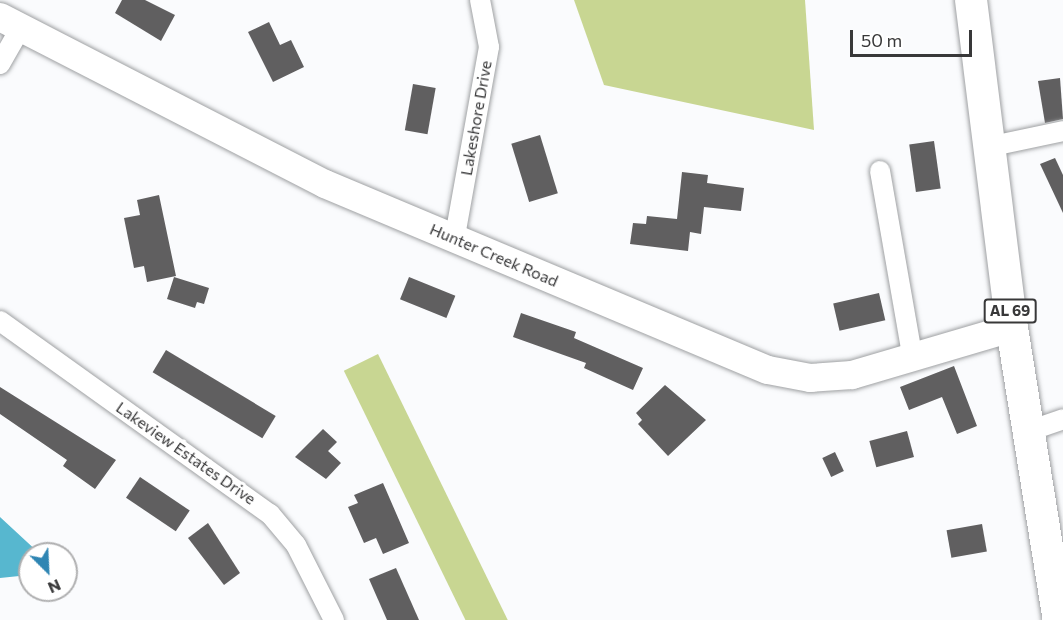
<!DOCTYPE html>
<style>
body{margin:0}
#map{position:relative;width:1063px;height:620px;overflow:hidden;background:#fafbfd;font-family:Commissioner,sans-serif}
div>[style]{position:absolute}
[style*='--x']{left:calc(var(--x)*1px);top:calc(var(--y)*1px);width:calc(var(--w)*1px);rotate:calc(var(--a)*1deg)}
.green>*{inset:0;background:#c8d692;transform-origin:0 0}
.water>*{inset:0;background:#57b7cf}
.building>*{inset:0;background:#605f60;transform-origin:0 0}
.roads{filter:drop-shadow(0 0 2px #9fa1a3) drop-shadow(0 0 2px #9fa1a3)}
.street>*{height:20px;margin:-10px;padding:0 10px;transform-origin:10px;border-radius:10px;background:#fff}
.secondary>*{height:28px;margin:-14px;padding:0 14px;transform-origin:14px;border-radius:14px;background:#fff}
.primary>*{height:32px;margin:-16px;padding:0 16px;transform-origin:16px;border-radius:16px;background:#fff}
span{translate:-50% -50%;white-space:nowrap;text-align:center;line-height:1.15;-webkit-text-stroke:6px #fff;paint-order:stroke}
.shield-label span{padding:2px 4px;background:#fff;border:2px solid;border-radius:4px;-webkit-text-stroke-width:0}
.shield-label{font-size:15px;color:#383839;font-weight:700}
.street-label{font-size:16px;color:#383839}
.north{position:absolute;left:18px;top:542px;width:60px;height:60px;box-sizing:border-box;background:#fff;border:2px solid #afafb0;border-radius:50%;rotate:156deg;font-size:16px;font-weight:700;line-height:24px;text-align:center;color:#383839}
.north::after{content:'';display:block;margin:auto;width:21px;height:27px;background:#2e85b3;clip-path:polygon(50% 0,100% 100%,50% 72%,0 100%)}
.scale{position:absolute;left:850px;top:30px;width:122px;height:27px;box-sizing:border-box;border:3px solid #383839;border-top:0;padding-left:8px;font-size:18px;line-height:21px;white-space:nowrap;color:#383839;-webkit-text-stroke:4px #fff;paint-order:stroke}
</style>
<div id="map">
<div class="green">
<div style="clip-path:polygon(574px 0,805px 0,814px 130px,604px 85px)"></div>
<div style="left:378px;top:354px;width:296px;height:38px;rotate:64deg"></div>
</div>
<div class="water">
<div style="clip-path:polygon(0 517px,40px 554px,30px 554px,29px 575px,0 578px)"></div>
</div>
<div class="building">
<div style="clip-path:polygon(122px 0,145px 0,175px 15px,161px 41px,115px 13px)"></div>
<div style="clip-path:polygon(269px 22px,280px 45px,291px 40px,304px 67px,273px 82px,248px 32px)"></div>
<div style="clip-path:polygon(1060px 78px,1063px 119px,1045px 123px,1038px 81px)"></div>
<div style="left:413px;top:84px;width:23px;height:47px;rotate:10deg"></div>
<div style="left:540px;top:135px;width:61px;height:30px;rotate:73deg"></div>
<div style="left:934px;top:141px;width:48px;height:25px;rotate:82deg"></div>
<div style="clip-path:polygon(1055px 158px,1063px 175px,1063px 213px,1040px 164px)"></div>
<div style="clip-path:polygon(682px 172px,708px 175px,707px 183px,744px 188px,741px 211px,704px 207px,701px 234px,690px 232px,688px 251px,630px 244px,633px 223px,646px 224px,647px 216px,677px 219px)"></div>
<div style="clip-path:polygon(159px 195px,176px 276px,147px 282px,144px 266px,134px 268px,124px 218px,140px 215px,137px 200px)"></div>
<div style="clip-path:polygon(174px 277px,209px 288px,204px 304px,197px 302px,195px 308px,167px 299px)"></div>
<div style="left:409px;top:277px;width:50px;height:24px;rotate:22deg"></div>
<div style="left:879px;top:293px;width:28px;height:47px;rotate:77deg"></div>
<div style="clip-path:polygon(521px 313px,576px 332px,574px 338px,643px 368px,633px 390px,584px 368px,586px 363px,513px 337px)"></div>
<div style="left:166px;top:350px;width:128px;height:26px;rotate:31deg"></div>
<div style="clip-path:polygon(954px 366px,977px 426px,957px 434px,942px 397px,909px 410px,900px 387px)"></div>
<div style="clip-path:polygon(665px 385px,706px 420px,668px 456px,638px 424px,642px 420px,636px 413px)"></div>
<div style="clip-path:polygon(0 387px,116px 460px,95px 489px,63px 466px,67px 460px,0 414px)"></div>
<div style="clip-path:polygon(323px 429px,337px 442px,328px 451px,341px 463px,326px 479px,295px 457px)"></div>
<div style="left:907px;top:431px;width:27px;height:39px;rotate:75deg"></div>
<div style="left:835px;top:452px;width:21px;height:14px;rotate:65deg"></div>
<div style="left:140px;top:477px;width:60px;height:25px;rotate:34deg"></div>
<div style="clip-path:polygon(383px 483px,409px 543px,383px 554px,376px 538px,364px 543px,348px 507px,358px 503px,354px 495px)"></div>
<div style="clip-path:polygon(208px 523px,240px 573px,224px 585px,188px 538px)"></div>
<div style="left:982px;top:524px;width:28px;height:36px;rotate:80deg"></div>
<div style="clip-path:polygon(396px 568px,419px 620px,387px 620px,369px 579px)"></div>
</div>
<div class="roads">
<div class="street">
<div style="--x:0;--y:64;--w:40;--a:-60.3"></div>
<div style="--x:988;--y:147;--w:77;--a:-12"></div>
<div style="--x:880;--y:171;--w:187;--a:80.1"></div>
<div style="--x:455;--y:236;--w:192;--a:-79.8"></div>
<div style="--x:489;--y:47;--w:48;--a:-100.8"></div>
<div style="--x:0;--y:321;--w:332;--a:35.6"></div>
<div style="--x:270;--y:514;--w:40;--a:50"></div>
<div style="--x:296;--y:545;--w:84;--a:63.1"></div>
<div style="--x:1029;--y:431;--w:36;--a:-19"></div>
</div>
<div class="secondary">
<div style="--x:0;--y:17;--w:365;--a:27.2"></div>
<div style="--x:325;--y:184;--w:480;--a:22.8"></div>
<div style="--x:768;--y:370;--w:43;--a:10.8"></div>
<div style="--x:810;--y:378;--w:42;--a:-4.1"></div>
<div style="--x:852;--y:375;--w:167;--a:-16.4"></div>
</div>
<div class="primary">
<div style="--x:971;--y:0;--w:331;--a:82.9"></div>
<div style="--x:1012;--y:328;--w:296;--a:80.9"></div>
</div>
</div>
<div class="shield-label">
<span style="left:1010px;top:311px">AL 69</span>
</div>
<div class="street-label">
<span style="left:476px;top:118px;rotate:-80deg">Lakeshore Drive</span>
<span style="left:494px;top:255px;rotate:23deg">Hunter Creek Road</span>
<span style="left:186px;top:453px;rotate:35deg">Lakeview Estates Drive</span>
</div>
<div class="north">N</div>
<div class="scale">50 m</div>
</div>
